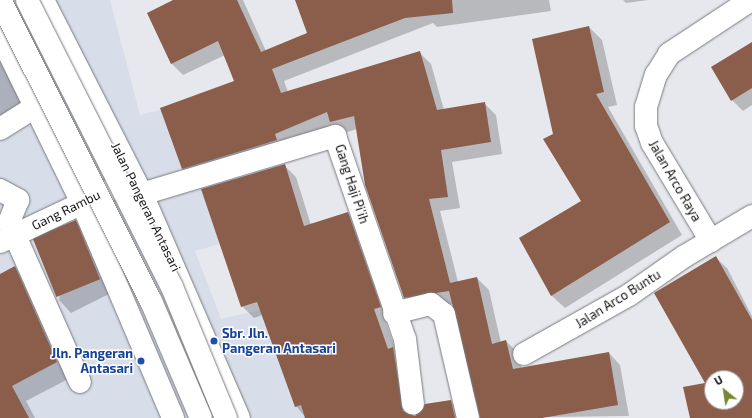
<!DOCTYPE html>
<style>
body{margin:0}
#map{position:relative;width:752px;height:418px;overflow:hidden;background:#e6e8ed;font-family:"Exo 2",sans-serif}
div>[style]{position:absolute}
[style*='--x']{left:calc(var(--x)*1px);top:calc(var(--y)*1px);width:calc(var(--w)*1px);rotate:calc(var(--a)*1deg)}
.built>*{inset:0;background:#d7dde9}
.shadow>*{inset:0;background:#0003}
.building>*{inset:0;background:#8b5d4b;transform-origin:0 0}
.roads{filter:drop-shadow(0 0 1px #787a7e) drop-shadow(0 0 1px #787a7e)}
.minor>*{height:22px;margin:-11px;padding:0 11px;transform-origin:11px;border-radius:11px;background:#fff}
.major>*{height:22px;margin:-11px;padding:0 11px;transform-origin:11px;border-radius:11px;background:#fff}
.bridges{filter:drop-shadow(0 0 1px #787a7e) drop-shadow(0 0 1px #787a7e)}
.major-bridge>*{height:22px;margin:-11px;padding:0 11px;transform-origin:11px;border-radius:11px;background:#fff}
.dots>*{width:11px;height:11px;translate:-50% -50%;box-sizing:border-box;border:2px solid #fff;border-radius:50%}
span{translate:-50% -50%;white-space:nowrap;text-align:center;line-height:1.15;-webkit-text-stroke:3px #fff;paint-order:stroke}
.street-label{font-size:13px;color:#151517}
.transit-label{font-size:13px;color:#164399;font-weight:700}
.left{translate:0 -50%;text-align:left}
.right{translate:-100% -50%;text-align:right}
.north{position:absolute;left:704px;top:370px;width:40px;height:40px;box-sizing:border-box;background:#fff;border:1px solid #a1a1a2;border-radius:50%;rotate:330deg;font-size:11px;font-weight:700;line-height:16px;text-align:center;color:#151517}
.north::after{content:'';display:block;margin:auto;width:14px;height:18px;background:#7a8533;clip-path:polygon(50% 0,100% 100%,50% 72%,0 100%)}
</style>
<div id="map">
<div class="built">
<div style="clip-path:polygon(0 0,110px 0,140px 115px,248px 87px,299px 221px,195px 251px,221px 319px,346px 290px,383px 418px,0 418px)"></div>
</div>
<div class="shadow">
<div style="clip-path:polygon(176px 0,243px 0,266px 51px,308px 34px,306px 0,549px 0,551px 11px,437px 27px,433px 23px,284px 81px,288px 92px,419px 52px,431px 64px,444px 110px,484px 103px,496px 115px,502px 154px,452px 162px,460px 208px,440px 211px,458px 282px,477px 278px,489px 290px,501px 343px,506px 341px,518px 353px,522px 369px,609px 353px,620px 365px,629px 416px,480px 418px,454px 304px,417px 309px,405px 297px,357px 129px,194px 180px,182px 169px,236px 82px,225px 55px,183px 75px,171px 63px)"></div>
<div style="clip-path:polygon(623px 0,648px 0,626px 3px)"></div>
<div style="clip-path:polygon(589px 27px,602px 40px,617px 105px,608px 107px,682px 235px,565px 308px,552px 296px,520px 239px,582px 202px,554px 134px)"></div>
<div style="clip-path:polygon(752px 44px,752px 105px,743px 111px,732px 100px)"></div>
<div style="clip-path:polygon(0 57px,25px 109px,0 122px)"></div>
<div style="clip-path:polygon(284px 165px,296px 177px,311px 225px,348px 213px,359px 225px,392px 319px,385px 320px,396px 351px,405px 360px,413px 417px,451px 401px,464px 418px,306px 418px,296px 406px,262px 315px,254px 318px,242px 306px)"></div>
<div style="clip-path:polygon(75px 221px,88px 234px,113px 292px,71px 313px,59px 300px)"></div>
<div style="clip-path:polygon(evenodd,716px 258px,727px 268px,752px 316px,752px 418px,691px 418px,706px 383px,716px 258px,712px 378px,736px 378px,736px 402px,712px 402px,712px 378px)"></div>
<div style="clip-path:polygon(15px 268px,30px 283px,72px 377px,26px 401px,35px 418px,0 418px,0 275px)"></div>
</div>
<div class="building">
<div style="clip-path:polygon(173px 0,237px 0,261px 52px,307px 33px,295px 0,452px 0,453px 13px,405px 18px,272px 69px,281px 93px,420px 51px,437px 110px,485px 102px,491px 142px,441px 150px,448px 197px,429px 199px,450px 283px,477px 277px,492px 344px,506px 340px,513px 369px,609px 352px,618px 405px,542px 418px,480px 418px,449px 291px,404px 298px,365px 185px,354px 116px,330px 122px,327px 112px,275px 134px,277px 140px,182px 169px,160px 108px,234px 81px,218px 41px,171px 64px,147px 13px)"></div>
<div style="clip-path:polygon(589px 26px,604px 92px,596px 94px,670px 222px,551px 296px,519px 238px,581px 201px,543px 139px,553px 134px,532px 39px)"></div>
<div style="clip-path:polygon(752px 42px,752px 88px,731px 101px,711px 67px)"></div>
<div style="clip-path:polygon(285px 164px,304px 226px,348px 212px,381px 307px,374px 309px,388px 349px,393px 347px,403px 411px,415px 416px,425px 404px,451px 400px,455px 418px,305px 418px,301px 405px,295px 407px,257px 302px,241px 307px,201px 189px)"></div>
<div style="left:76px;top:220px;width:64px;height:47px;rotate:68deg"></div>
<div style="clip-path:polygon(evenodd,716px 256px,752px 320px,752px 418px,690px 418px,683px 387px,705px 383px,654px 293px,716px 256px,712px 378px,736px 378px,736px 402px,712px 402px,712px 378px)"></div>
<div style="clip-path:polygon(15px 266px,57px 362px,12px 386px,29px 418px,0 418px,0 274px)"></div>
</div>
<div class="roads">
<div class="minor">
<div style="--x:0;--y:129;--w:41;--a:-32.2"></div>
<div style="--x:0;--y:190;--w:21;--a:29"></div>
<div style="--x:18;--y:200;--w:24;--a:112"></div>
<div style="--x:9;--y:222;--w:175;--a:66.1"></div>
<div style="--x:142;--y:194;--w:202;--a:-16.7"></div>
<div style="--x:335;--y:136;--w:215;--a:71"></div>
<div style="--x:405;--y:339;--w:65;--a:83"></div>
<div style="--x:711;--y:241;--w:114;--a:-121"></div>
<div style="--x:652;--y:143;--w:18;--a:-109"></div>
<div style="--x:646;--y:126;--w:19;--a:-90"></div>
<div style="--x:646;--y:107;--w:34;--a:-73"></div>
<div style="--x:656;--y:75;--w:25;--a:-58"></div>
<div style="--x:669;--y:54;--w:98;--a:-33.4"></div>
<div style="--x:0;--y:242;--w:147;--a:-25.3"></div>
<div style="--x:394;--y:313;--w:38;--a:-14"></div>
<div style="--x:431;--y:304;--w:16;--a:38"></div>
<div style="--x:444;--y:314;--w:107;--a:77"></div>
<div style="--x:524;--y:354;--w:120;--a:-29.3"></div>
<div style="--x:629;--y:295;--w:68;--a:-34.9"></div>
<div style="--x:685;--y:256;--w:78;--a:-30.8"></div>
</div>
<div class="major">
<div style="--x:43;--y:0;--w:218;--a:63"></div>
<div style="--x:142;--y:194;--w:244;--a:66.6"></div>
<div style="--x:0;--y:35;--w:185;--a:64"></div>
<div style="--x:81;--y:201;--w:236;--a:67"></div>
</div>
</div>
<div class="bridges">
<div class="major-bridge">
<div style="--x:0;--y:0;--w:337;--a:63.4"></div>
<div style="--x:151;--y:301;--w:127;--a:66.9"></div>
<div style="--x:27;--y:0;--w:322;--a:63.2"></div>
<div style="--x:172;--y:287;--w:142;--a:67.6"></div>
</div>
</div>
<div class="dots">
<div style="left:214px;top:341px;background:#1a4fb4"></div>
<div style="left:141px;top:361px;background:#1a4fb4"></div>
</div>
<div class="street-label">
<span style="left:675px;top:181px;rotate:60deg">Jalan Arco Raya</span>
<span style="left:352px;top:184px;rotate:72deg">Gang Haji Pi'ih</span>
<span style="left:146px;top:207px;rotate:64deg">Jalan Pangeran Antasari</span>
<span style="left:66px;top:210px;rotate:-26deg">Gang Rambu</span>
<span style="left:618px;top:299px;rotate:-32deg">Jalan Arco Buntu</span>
</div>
<div class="transit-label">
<span class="left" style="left:222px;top:341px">Sbr. Jln.<br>Pangeran Antasari</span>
<span class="right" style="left:133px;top:361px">Jln. Pangeran<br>Antasari</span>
</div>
<div class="north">U</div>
</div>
